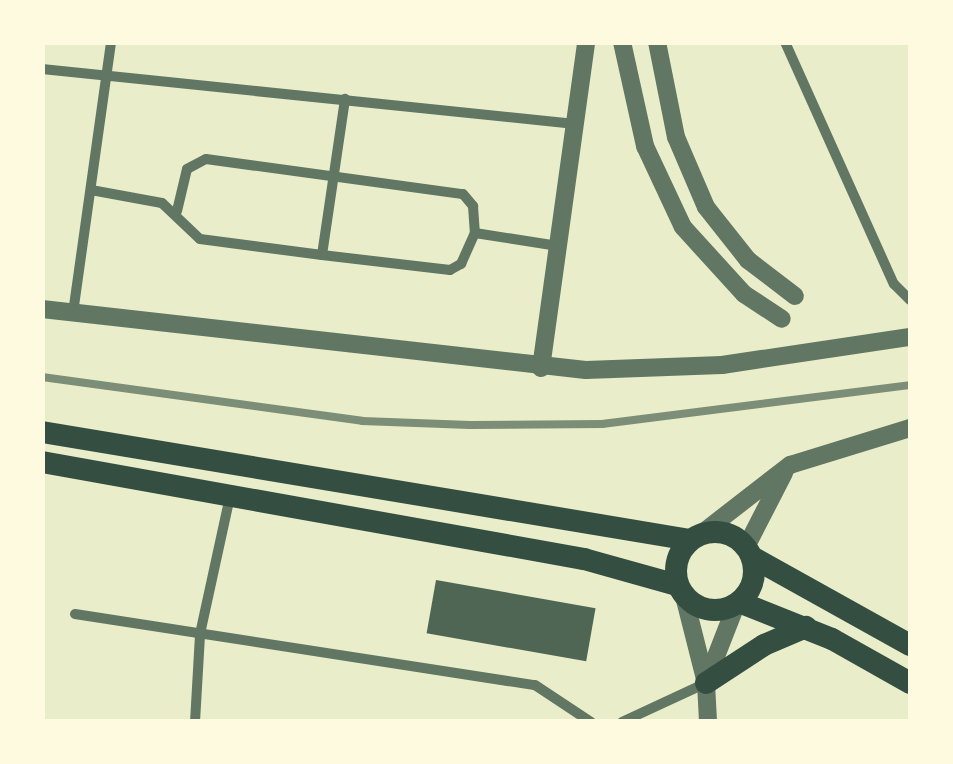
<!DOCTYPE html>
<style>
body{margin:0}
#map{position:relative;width:953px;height:764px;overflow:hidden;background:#e9edc9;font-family:Commissioner,sans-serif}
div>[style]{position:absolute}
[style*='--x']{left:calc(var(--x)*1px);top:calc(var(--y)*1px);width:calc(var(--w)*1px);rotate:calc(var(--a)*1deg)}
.building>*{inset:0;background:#4f6655;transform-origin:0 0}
.minor>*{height:10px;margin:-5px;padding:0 5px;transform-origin:5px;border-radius:5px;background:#617663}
.tertiary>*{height:18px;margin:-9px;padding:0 9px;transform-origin:9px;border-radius:9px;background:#617663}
.primary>*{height:22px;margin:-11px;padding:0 11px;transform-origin:11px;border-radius:11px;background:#344e41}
.primary>.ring{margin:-11px;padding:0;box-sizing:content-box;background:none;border:22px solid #344e41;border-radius:50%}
.rail>*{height:8px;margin:-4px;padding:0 4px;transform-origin:4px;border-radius:4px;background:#7c8e77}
span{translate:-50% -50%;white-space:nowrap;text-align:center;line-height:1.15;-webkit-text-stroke:8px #fefae0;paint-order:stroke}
.frame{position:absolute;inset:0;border:45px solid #fefae0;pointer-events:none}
</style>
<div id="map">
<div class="building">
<div style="left:436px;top:580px;width:162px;height:54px;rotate:10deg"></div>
</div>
<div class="minor">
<div style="--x:785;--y:42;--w:265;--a:65.8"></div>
<div style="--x:894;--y:284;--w:23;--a:45"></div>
<div style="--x:42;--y:69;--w:536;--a:5.89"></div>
<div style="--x:91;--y:190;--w:72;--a:10.4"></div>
<div style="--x:162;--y:203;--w:52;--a:43.5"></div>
<div style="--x:200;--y:239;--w:123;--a:7.5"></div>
<div style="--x:322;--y:255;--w:129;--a:6.7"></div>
<div style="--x:450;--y:270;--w:13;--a:-29"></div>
<div style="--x:461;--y:264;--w:34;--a:-66"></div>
<div style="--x:475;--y:233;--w:84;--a:8.9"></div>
<div style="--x:177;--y:211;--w:43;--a:-76.6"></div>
<div style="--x:187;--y:169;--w:21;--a:-28"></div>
<div style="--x:206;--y:159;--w:259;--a:7.8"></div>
<div style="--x:463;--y:194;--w:16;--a:50"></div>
<div style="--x:473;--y:206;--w:27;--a:86"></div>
<div style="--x:322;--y:255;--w:158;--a:-81.6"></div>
<div style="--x:73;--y:313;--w:274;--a:-82"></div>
<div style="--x:75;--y:614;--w:465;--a:8.8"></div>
<div style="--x:535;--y:685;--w:67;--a:33.5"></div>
<div style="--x:195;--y:722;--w:88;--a:-86.7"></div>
<div style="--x:200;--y:634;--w:141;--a:-77.7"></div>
<div style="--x:622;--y:722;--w:93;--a:-24.9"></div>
</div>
<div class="tertiary">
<div style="--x:622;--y:42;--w:107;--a:77.5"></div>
<div style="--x:645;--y:146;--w:89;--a:64.9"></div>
<div style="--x:683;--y:227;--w:91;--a:47.7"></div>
<div style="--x:744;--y:294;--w:45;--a:33.3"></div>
<div style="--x:657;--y:42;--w:97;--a:78.7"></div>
<div style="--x:676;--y:137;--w:76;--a:66.8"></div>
<div style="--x:706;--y:207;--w:68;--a:51.6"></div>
<div style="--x:748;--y:260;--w:59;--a:37.5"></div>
<div style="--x:42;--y:309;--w:547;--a:6.4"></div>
<div style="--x:586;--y:370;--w:136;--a:-2.1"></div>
<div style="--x:722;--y:365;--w:190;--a:-8.5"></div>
<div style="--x:541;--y:368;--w:329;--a:-82.1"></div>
<div style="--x:701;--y:534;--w:113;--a:-37.8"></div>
<div style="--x:790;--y:465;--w:126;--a:-17.1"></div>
<div style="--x:746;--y:547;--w:83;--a:-62.8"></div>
<div style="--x:684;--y:596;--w:90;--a:75.8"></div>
<div style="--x:706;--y:683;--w:39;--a:87"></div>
<div style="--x:706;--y:682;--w:83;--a:-68.7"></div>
</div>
<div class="primary">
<div style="--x:42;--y:432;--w:657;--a:9.46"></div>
<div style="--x:42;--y:462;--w:551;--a:10.15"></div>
<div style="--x:584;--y:559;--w:97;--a:15.6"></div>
<div class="ring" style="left:676px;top:532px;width:56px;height:56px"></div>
<div style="--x:752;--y:557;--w:181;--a:29.1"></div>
<div style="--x:739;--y:602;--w:100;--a:21.7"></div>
<div style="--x:832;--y:639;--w:90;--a:29.4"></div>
<div style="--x:706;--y:683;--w:69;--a:-33.2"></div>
<div style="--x:764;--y:645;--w:46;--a:-23.2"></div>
</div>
<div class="rail">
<div style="--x:42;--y:377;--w:323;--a:7.8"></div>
<div style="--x:362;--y:421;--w:108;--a:2.1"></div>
<div style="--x:470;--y:425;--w:132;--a:-0.4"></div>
<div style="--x:602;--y:424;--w:310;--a:-7.2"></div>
</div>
<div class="frame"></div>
</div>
